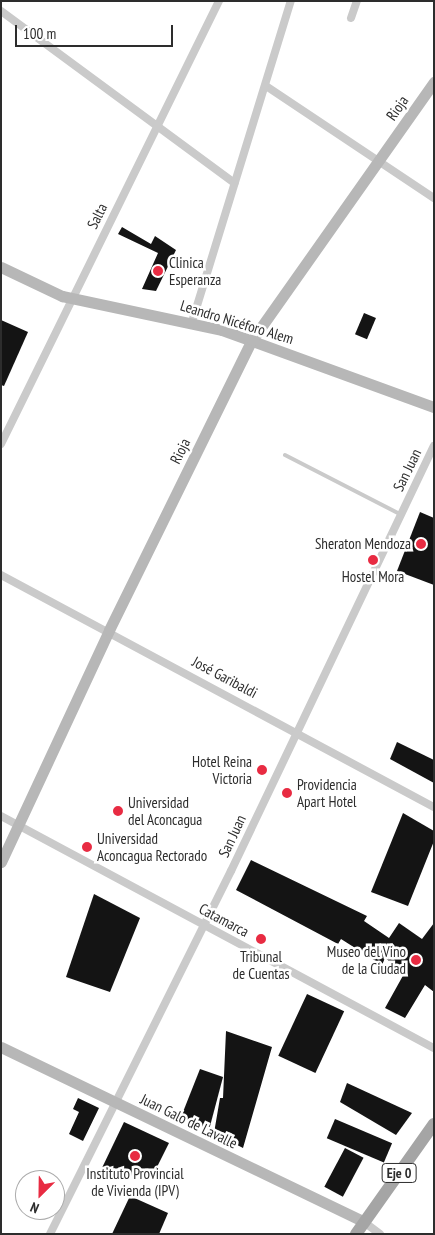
<!DOCTYPE html>
<meta charset="utf-8">
<style>
body{margin:0}
#map{position:relative;width:435px;height:1235px;overflow:hidden;background:#fff;font-family:"PT Sans Narrow",sans-serif}
div>[style]{position:absolute}
[style*='--x']{left:calc(var(--x)*1px);top:calc(var(--y)*1px);width:calc(var(--w)*1px);rotate:calc(var(--a)*1deg)}
.building>*{inset:0;background:#141414;transform-origin:0 0}
.lane>*{height:4px;margin:-2px;padding:0 2px;transform-origin:2px;border-radius:2px;background:#cacaca}
.street>*{height:8px;margin:-4px;padding:0 4px;transform-origin:4px;border-radius:4px;background:#cacaca}
.secondary>*{height:11px;margin:-5.5px;padding:0 5.5px;transform-origin:5.5px;border-radius:5.5px;background:#b7b7b7}
.primary>*{height:12px;margin:-6px;padding:0 6px;transform-origin:6px;border-radius:6px;background:#a5a5a5}
.dots>*{width:14px;height:14px;translate:-50% -50%;box-sizing:border-box;border:2px solid #fff;border-radius:50%}
span{translate:-50% -50%;white-space:nowrap;text-align:center;line-height:1.15;-webkit-text-stroke:5px #fff;paint-order:stroke}
.shield-label span{padding:1px 4px;background:#fff;border:1px solid;border-radius:4px;-webkit-text-stroke-width:0}
.shield-label{font-size:14px;color:#2d2d2d;font-weight:700}
.street-label{font-size:15px;color:#2d2d2d}
.poi-label{font-size:15px;color:#2d2d2d}
.left{translate:0 -50%;text-align:left}
.right{translate:-100% -50%;text-align:right}
.frame{position:absolute;inset:0;border:2px solid #2d2d2d;pointer-events:none}
.north{position:absolute;left:15px;top:1170px;width:50px;height:50px;box-sizing:border-box;background:#fff;border:1px solid #ababab;border-radius:50%;rotate:203deg;font-size:14px;font-weight:700;line-height:20px;text-align:center;color:#2d2d2d}
.north::after{content:'';display:block;margin:auto;width:18px;height:22px;background:#e82b42;clip-path:polygon(50% 0,100% 100%,50% 72%,0 100%)}
.scale{position:absolute;left:15px;top:25px;width:158px;height:22px;box-sizing:border-box;border:2px solid #2d2d2d;border-top:0;padding-left:6px;font-size:15px;line-height:18px;white-space:nowrap;color:#2d2d2d;-webkit-text-stroke:4px #fff;paint-order:stroke}
</style>
<div id="map">
<div class="building">
<div style="clip-path:polygon(122px 227px,151px 244px,155px 236px,176px 250px,156px 291px,142px 289px,158px 253px,118px 234px)"></div>
<div style="left:364px;top:313px;width:13px;height:23px;rotate:23deg"></div>
<div style="clip-path:polygon(1px 320px,28px 332px,4px 386px,1px 385px)"></div>
<div style="clip-path:polygon(420px 512px,434px 518px,434px 585px,397px 571px)"></div>
<div style="clip-path:polygon(397px 742px,434px 760px,434px 783px,390px 759px)"></div>
<div style="clip-path:polygon(403px 813px,434px 831px,434px 841px,408px 906px,371px 892px)"></div>
<div style="clip-path:polygon(251px 860px,367px 916px,364px 921px,389px 938px,399px 923px,422px 939px,434px 923px,434px 992px,425px 985px,405px 1018px,385px 1008px,405px 972px,385px 958px,382px 965px,341px 939px,338px 944px,236px 890px)"></div>
<div style="clip-path:polygon(94px 894px,140px 918px,110px 992px,66px 977px)"></div>
<div style="left:307px;top:994px;width:41px;height:68px;rotate:25deg"></div>
<div style="clip-path:polygon(226px 1031px,272px 1047px,243px 1148px,214px 1133px,220px 1098px,223px 1098px)"></div>
<div style="clip-path:polygon(200px 1069px,223px 1077px,209px 1130px,181px 1117px)"></div>
<div style="clip-path:polygon(347px 1083px,412px 1113px,396px 1135px,340px 1102px)"></div>
<div style="clip-path:polygon(78px 1098px,99px 1108px,83px 1141px,69px 1134px,79px 1112px,73px 1109px)"></div>
<div style="left:335px;top:1119px;width:62px;height:21px;rotate:23deg"></div>
<div style="clip-path:polygon(124px 1122px,169px 1143px,151px 1179px,101px 1170px)"></div>
<div style="left:345px;top:1148px;width:21px;height:44px;rotate:28deg"></div>
<div style="clip-path:polygon(130px 1196px,168px 1213px,159px 1234px,112px 1234px)"></div>
</div>
<div class="lane">
<div style="--x:285;--y:455;--w:129;--a:27.2"></div>
</div>
<div class="street">
<div style="--x:1;--y:11;--w:290;--a:36.4"></div>
<div style="--x:351;--y:18;--w:18;--a:-71"></div>
<div style="--x:266;--y:86;--w:202;--a:33.7"></div>
<div style="--x:192;--y:322;--w:336;--a:-72.9"></div>
<div style="--x:1;--y:444;--w:494;--a:-63.8"></div>
<div style="--x:1;--y:575;--w:491;--a:28.2"></div>
<div style="--x:1;--y:816;--w:491;--a:28.2"></div>
<div style="--x:364;--y:1222;--w:20;--a:37"></div>
<div style="--x:50;--y:1234;--w:406;--a:-63.5"></div>
<div style="--x:231;--y:871;--w:471;--a:-64.5"></div>
</div>
<div class="secondary">
<div style="--x:1;--y:267;--w:68;--a:25.4"></div>
<div style="--x:62;--y:296;--w:164;--a:12"></div>
<div style="--x:222;--y:330;--w:226;--a:20"></div>
<div style="--x:1;--y:862;--w:256;--a:-65"></div>
<div style="--x:109;--y:630;--w:323;--a:-63.8"></div>
<div style="--x:252;--y:340;--w:316;--a:-54.8"></div>
<div style="--x:1;--y:1047;--w:403;--a:25.7"></div>
</div>
<div class="primary">
<div style="--x:356;--y:1234;--w:135;--a:-54.7"></div>
</div>
<div class="dots">
<div style="left:158px;top:271px;background:#e82b42"></div>
<div style="left:421px;top:544px;background:#e82b42"></div>
<div style="left:373px;top:560px;background:#e82b42"></div>
<div style="left:262px;top:770px;background:#e82b42"></div>
<div style="left:287px;top:793px;background:#e82b42"></div>
<div style="left:118px;top:811px;background:#e82b42"></div>
<div style="left:87px;top:847px;background:#e82b42"></div>
<div style="left:261px;top:939px;background:#e82b42"></div>
<div style="left:416px;top:960px;background:#e82b42"></div>
<div style="left:135px;top:1156px;background:#e82b42"></div>
</div>
<div class="shield-label">
<span style="left:399px;top:1173px">Eje 0</span>
</div>
<div class="street-label">
<span style="left:397px;top:108px;rotate:-55deg">Rioja</span>
<span style="left:97px;top:216px;rotate:-64deg">Salta</span>
<span style="left:237px;top:322px;rotate:17deg">Leandro Nicéforo Alem</span>
<span style="left:180px;top:451px;rotate:-64deg">Rioja</span>
<span style="left:407px;top:470px;rotate:-64deg">San Juan</span>
<span style="left:225px;top:677px;rotate:28deg">José Garibaldi</span>
<span style="left:232px;top:836px;rotate:-65deg">San Juan</span>
<span style="left:224px;top:920px;rotate:28deg">Catamarca</span>
<span style="left:189px;top:1121px;rotate:26deg">Juan Galo de Lavalle</span>
</div>
<div class="poi-label">
<span class="left" style="left:169px;top:271px">Clinica<br>Esperanza</span>
<span class="right" style="left:411px;top:544px">Sheraton Mendoza</span>
<span style="left:373px;top:577px">Hostel Mora</span>
<span class="right" style="left:252px;top:770px">Hotel Reina<br>Victoria</span>
<span class="left" style="left:297px;top:793px">Providencia<br>Apart Hotel</span>
<span class="left" style="left:128px;top:811px">Universidad<br>del Aconcagua</span>
<span class="left" style="left:97px;top:847px">Universidad<br>Aconcagua Rectorado</span>
<span class="right" style="left:406px;top:960px">Museo del Vino<br>de la Ciudad</span>
<span style="left:261px;top:965px">Tribunal<br>de Cuentas</span>
<span style="left:135px;top:1182px">Instituto Provincial<br>de Vivienda (IPV)</span>
</div>
<div class="frame"></div>
<div class="north">N</div>
<div class="scale">100 m</div>
</div>
